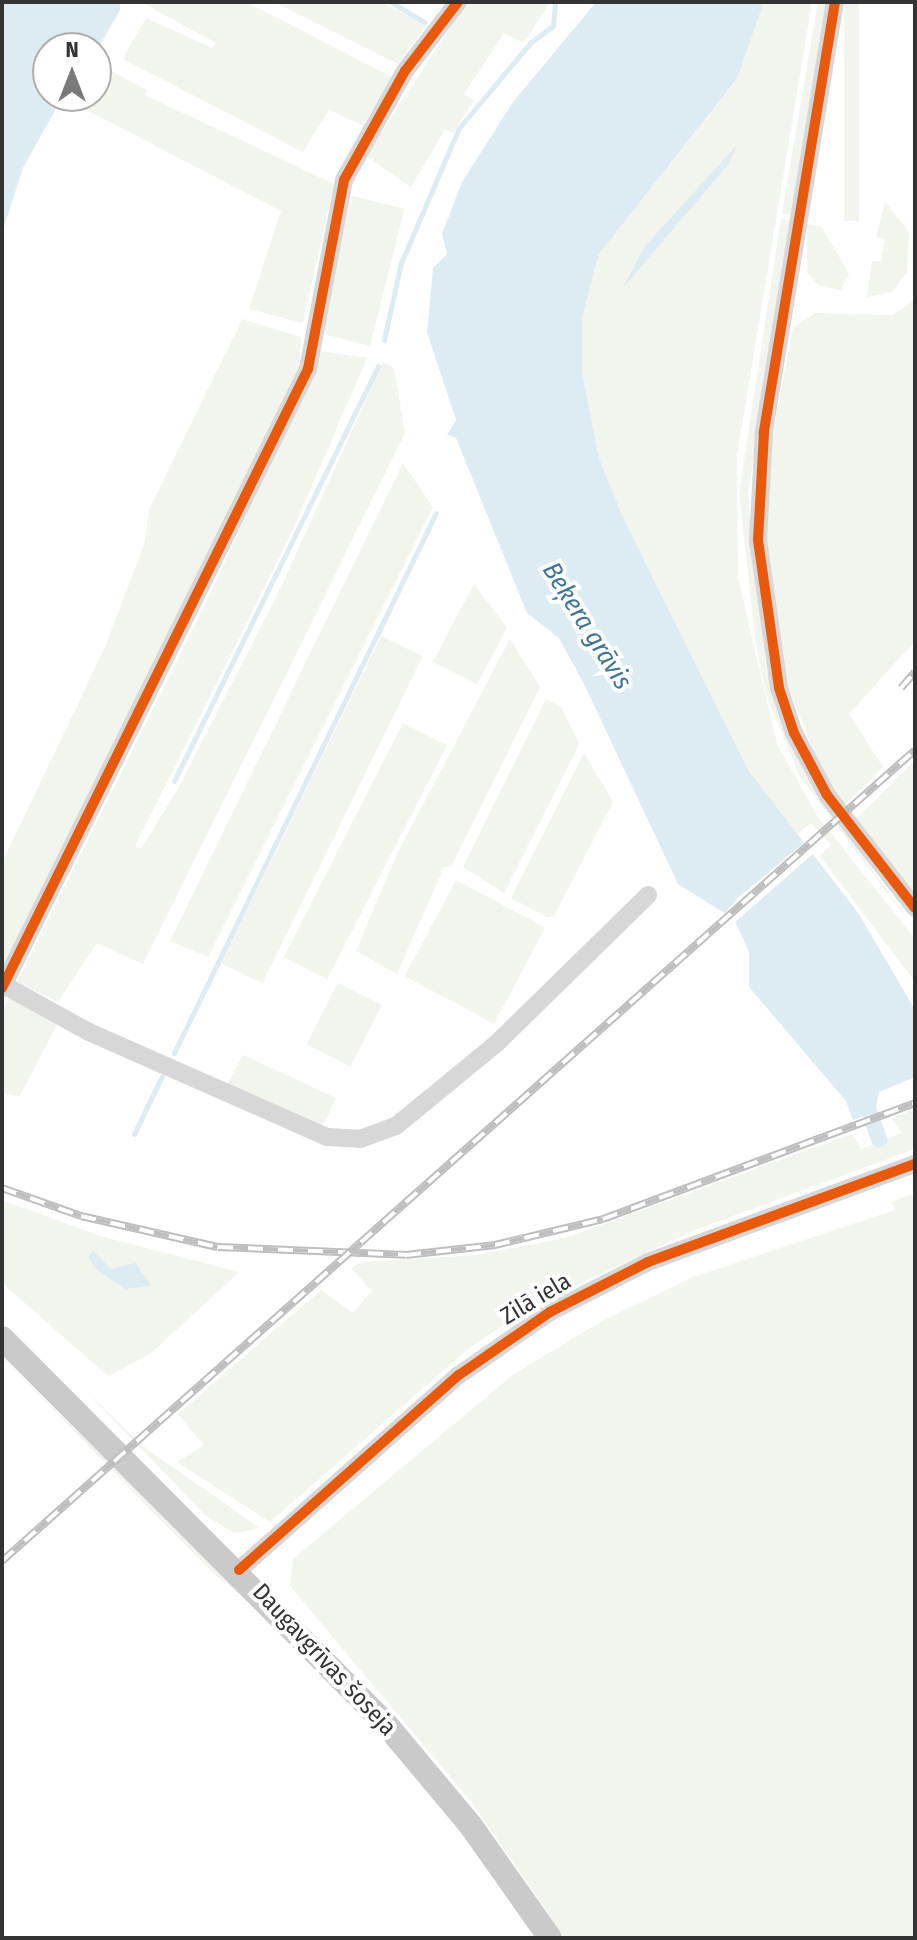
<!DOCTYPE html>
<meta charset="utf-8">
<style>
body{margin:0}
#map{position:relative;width:917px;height:1940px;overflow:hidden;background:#fff;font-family:"Fira Sans Condensed",sans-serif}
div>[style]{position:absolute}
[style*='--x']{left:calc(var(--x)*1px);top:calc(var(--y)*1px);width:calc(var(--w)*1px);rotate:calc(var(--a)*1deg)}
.green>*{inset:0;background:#f1f5ed;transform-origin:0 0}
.water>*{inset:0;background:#ddebf3}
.pier>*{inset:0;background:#fff}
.stream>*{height:5px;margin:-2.5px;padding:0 2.5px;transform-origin:2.5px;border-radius:2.5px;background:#ddebf3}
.canal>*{height:16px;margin:-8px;padding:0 8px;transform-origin:8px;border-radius:8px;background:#ddebf3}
.minor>*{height:18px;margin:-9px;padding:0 9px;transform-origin:9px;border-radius:9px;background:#d7d7d7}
.major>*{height:24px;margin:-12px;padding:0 12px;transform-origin:12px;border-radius:12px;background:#cacaca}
.rail>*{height:8px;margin-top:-4px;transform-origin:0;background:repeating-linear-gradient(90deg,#fff 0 15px,#bebebe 0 30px);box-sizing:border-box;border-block:2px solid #bebebe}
.cycleway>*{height:10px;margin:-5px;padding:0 5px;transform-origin:5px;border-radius:5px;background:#e8590c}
span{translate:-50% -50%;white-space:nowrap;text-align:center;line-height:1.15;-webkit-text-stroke:8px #fff;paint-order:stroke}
.street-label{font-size:24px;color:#333}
.water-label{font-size:26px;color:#3f7597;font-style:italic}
.frame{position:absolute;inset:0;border:4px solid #333;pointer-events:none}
.north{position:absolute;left:32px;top:32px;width:80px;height:80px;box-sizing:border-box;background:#fff;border:2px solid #adadad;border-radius:50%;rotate:0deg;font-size:22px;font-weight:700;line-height:32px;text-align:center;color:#333}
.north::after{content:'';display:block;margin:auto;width:28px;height:36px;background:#7a7a7a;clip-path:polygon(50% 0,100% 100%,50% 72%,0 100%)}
</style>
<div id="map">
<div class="green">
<div style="clip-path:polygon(141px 2px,246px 2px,392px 77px,363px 125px,329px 110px,303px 152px,123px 59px,146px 18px,212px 48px,216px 43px)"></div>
<div style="clip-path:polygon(274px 2px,382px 2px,426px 25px,398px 64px)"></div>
<div style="clip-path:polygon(467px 2px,550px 2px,524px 43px,504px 33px,464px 94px,474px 101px,453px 133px,445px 129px,411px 187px,366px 156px)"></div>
<div style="clip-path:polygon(764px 2px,812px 2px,737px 455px,738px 578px,777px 744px,818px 817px,915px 939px,915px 982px,820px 856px,831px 845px,811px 823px,796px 835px,748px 770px,622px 515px,599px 458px,582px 372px,582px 317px,599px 254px,737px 80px)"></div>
<div style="clip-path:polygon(818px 2px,826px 2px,791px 215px,782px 213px)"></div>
<div style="left:844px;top:2px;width:15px;height:219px"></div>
<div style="clip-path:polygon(98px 64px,147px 90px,145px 95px,334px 184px,303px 323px,249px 309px,281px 211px,75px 104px,79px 96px,96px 96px)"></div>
<div style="left:352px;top:196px;width:54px;height:141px;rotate:14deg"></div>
<div style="clip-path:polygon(885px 202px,909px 232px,907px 272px,892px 292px,867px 297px,872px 261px,881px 262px,885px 239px,876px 237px)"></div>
<div style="clip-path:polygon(781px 219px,790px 221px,748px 495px,766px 669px,804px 773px,915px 930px,799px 775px,766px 694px,756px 645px,739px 494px)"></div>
<div style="clip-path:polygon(807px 224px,822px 227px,849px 274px,841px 290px,820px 286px,807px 273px)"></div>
<div style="clip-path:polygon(915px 300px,915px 641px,849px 714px,883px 767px,845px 805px,825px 778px,787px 685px,765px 538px,768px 457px,793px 328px,815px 313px,893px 315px)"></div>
<div style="clip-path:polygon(242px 319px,301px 337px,299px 370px,2px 970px,2px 863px,105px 647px,144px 545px,149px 510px)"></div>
<div style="clip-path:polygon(320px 351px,367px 358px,291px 534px,135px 846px,141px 849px,179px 787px,281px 587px,383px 362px,394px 368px,405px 433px,143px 964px,97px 943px,58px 1002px,17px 982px,207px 601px)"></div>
<div style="clip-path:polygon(403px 463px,433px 507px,208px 957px,170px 941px)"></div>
<div style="clip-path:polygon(474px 584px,507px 628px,477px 684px,433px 662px)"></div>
<div style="left:381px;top:636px;width:46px;height:364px;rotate:26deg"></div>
<div style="clip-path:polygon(510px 639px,540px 687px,451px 867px,444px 867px,397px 974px,356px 951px,397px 854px)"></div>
<div style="clip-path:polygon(546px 699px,561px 707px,579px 744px,504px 893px,463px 867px)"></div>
<div style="left:403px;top:723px;width:49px;height:263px;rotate:27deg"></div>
<div style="clip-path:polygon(584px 753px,613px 802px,554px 916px,547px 917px,511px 898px)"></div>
<div style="clip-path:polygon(915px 760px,915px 894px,856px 819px)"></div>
<div style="left:456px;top:880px;width:101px;height:109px;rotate:28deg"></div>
<div style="left:338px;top:983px;width:49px;height:69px;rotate:27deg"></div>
<div style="clip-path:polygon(9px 998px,60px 1019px,20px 1096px,2px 1093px,2px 1013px)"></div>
<div style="clip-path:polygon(243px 1055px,336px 1098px,325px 1122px,318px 1127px,227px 1085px)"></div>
<div style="clip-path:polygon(915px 1109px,915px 1149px,695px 1230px,536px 1304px,469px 1348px,270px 1522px,177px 1462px,204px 1445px,178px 1414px,321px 1290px,353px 1313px,372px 1291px,351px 1268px,362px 1262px,478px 1255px,565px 1238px,852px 1134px,861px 1149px,901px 1133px,892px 1118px)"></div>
<div style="clip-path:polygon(915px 1193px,915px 1938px,565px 1938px,470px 1800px,290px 1586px,293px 1559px,514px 1374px,602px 1321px,693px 1277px,895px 1210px,891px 1202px)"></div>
<div style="clip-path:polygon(2px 1200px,100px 1236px,239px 1272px,150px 1354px,108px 1376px,2px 1283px)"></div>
<div style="clip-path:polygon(2px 1358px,141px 1494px,255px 1606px,215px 1575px)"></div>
<div style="clip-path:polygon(85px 1390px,148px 1450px,260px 1528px,234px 1533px,205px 1515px)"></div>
</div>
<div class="water">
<div style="clip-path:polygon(2px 2px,120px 2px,120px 10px,96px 52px,48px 48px,48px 96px,63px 96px,23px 168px,2px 233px)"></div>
<div style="clip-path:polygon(596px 2px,764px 2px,737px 79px,599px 254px,582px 317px,582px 372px,599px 458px,622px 515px,748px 770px,859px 914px,915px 1010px,915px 1077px,879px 1092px,875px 1112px,853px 1120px,846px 1101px,749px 987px,749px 952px,734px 919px,678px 884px,584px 684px,559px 638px,527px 613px,456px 438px,447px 435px,456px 420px,427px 332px,433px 268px,447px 254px,442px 234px,462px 182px,513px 102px)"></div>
<div style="clip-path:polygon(737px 145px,728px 165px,622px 289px,645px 246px)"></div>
<div style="clip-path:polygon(93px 1251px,111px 1269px,136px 1263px,151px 1286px,125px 1289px,96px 1269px,88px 1257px)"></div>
</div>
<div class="pier">
<div style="clip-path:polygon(806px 841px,815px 852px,733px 924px,723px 915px,740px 896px)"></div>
</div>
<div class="stream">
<div style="--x:391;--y:2;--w:39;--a:31"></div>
<div style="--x:384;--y:340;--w:79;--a:-77.6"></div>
<div style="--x:401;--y:263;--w:147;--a:-66.8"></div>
<div style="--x:459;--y:128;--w:112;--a:-50.1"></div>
<div style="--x:531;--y:42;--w:27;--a:-36"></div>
<div style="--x:553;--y:26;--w:24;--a:-85"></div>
<div style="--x:174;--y:781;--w:462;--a:-63.8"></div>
<div style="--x:174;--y:1053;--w:600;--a:-64.12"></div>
<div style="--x:134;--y:1134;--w:64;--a:-64.2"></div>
</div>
<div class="canal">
<div style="--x:864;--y:1097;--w:45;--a:70.3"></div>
</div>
<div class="minor">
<div style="--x:835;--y:2;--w:437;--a:99.4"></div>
<div style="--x:764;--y:433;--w:107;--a:93.2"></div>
<div style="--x:758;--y:540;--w:149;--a:81.9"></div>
<div style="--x:779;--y:688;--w:47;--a:71.6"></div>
<div style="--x:794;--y:733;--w:70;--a:62"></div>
<div style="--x:827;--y:795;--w:143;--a:52.1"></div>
<div style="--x:2;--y:984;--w:99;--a:28.9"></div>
<div style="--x:89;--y:1032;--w:260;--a:23.8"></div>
<div style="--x:327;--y:1137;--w:33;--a:3"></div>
<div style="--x:360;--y:1139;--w:38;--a:-20"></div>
<div style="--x:396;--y:1126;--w:129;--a:-39.4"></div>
<div style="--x:496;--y:1044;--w:213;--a:-44.4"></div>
<div style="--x:2;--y:988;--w:691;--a:-63.69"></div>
<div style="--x:308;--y:369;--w:192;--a:-79.2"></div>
<div style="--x:344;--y:180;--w:125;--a:-60.8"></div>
<div style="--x:405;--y:71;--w:87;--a:-52.5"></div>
<div style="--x:239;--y:1570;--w:294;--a:-41.6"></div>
<div style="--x:459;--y:1375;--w:111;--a:-34.7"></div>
<div style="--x:550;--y:1312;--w:110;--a:-27"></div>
<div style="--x:648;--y:1262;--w:284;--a:-20.2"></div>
</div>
<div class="major">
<div style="--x:2;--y:1338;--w:543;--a:45.15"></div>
<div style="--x:385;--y:1723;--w:134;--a:50.1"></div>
<div style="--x:471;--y:1826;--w:137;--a:54.8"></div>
</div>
<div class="rail">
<div style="--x:901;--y:688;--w:21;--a:-49"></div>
<div style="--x:2;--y:1188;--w:84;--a:19.5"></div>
<div style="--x:81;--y:1216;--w:140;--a:12.8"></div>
<div style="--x:218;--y:1247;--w:188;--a:2.4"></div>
<div style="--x:406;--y:1255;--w:90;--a:-6.4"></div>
<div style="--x:495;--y:1245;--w:111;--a:-13.5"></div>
<div style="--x:603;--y:1219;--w:333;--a:-20.4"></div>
<div style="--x:2;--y:1561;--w:1221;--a:-41.61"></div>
</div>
<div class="cycleway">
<div style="--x:835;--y:2;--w:437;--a:99.4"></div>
<div style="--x:764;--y:433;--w:107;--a:93.2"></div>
<div style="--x:758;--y:540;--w:149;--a:81.9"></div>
<div style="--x:779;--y:688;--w:47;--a:71.6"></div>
<div style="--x:794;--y:733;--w:70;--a:62"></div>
<div style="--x:827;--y:795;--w:143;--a:52.1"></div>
<div style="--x:2;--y:988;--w:691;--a:-63.69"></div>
<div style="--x:308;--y:369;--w:192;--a:-79.2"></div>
<div style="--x:344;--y:180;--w:125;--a:-60.8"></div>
<div style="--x:405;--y:71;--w:87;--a:-52.5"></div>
<div style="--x:239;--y:1570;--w:294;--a:-41.6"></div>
<div style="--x:459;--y:1375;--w:111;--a:-34.7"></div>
<div style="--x:550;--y:1312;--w:110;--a:-27"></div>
<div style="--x:648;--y:1262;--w:284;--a:-20.2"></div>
</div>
<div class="street-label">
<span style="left:536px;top:1299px;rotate:-31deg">Zilā iela</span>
<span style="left:324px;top:1660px;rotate:47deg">Daugavgrīvas šoseja</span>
</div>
<div class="water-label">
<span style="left:587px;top:626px;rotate:58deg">Beķera grāvis</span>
</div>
<div class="frame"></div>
<div class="north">N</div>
</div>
